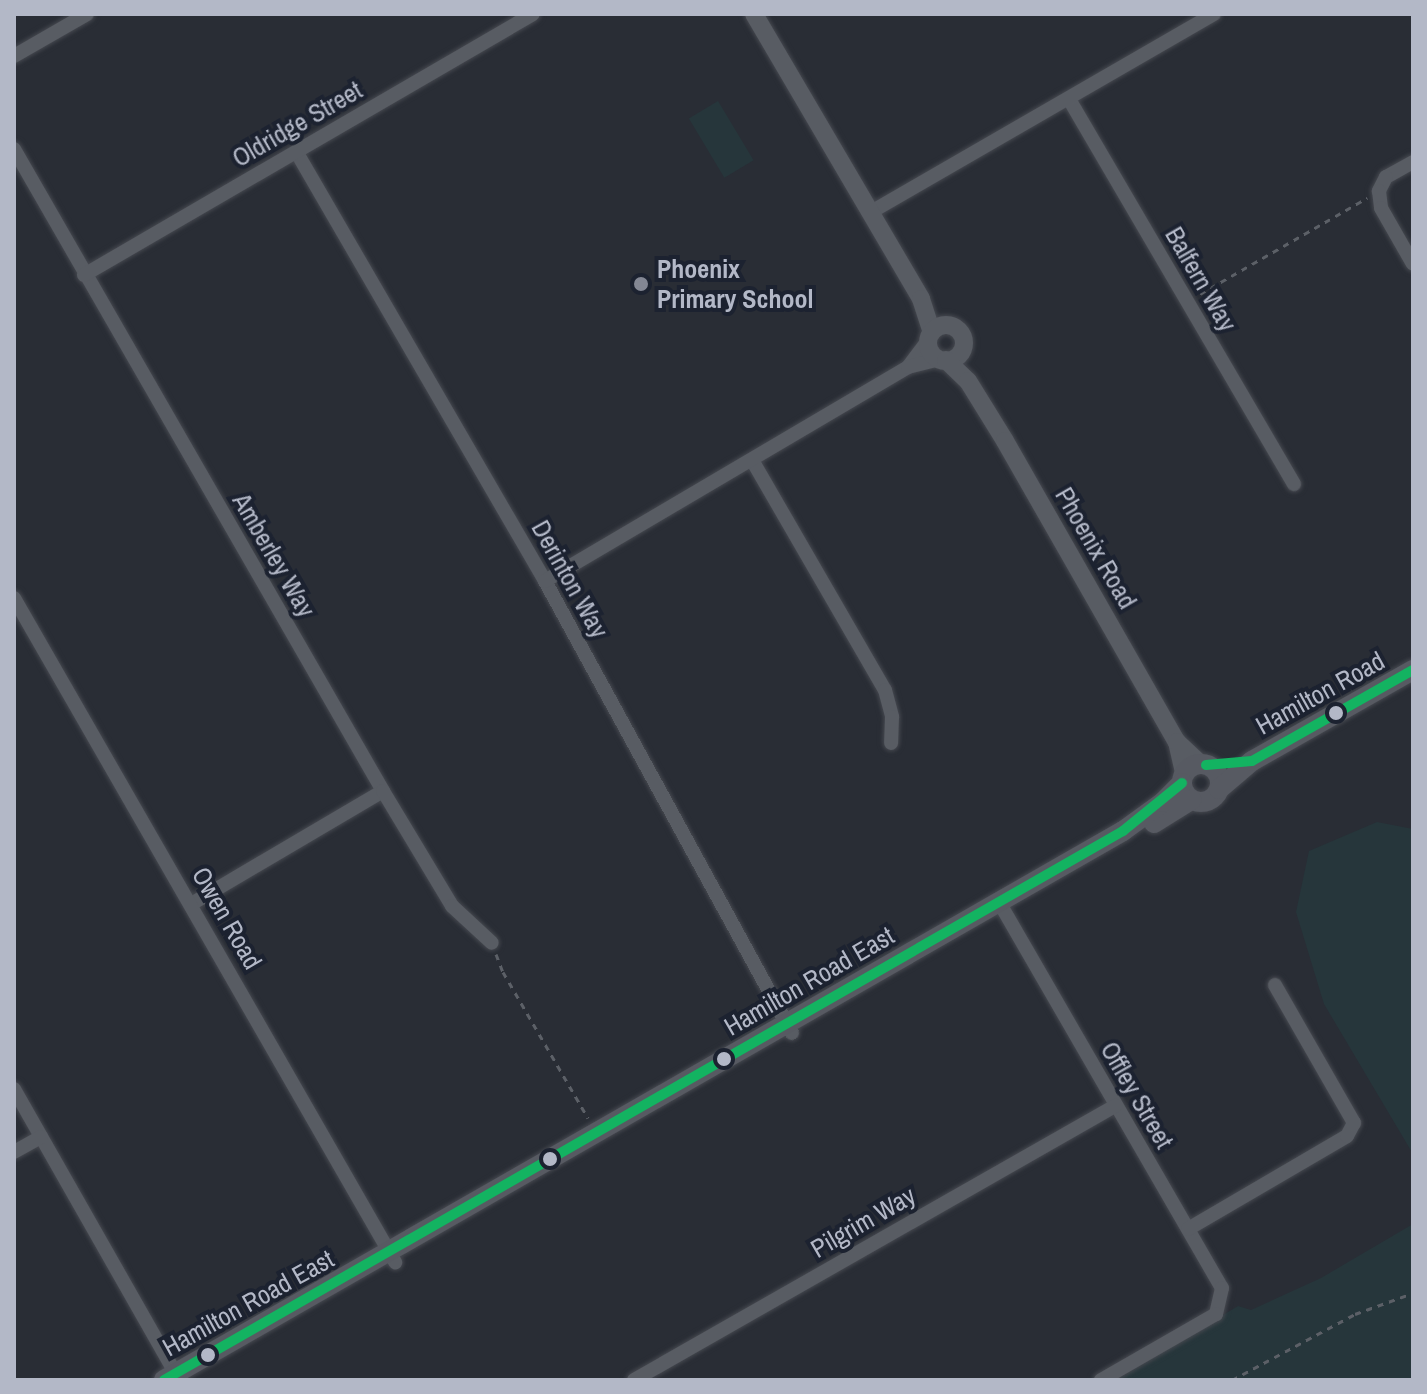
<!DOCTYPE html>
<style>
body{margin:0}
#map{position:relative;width:1427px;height:1394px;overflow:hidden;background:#292d35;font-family:"Archivo Narrow",sans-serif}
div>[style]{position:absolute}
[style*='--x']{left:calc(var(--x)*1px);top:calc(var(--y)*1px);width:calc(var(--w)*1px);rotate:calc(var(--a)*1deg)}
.green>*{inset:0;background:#26363b;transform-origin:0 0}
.path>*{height:3px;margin-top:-1.5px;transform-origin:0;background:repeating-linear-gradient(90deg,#5c6067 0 6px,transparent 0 12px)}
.roads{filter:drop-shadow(0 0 2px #45484f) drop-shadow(0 0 2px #45484f)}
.minor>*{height:14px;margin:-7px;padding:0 7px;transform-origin:7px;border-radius:7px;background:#585c63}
.tertiary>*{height:18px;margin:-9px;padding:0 9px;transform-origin:9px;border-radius:9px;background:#585c63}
.tertiary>.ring{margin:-9px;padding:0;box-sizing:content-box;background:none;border:18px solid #585c63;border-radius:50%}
.secondary>*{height:20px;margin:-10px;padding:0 10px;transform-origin:10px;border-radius:10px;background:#575a62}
.secondary>.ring{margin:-10px;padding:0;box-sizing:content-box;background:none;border:20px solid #575a62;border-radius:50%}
.bus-1>*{height:10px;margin:-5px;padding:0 5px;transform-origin:5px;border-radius:5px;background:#13b361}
.dots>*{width:22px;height:22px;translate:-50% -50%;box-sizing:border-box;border:4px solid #1c2230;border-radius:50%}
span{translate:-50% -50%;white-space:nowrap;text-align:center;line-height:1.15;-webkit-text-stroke:8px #1c2230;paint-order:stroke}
.street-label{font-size:26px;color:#b3b8c7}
.poi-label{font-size:26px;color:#b3b8c7;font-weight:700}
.left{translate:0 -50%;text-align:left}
.frame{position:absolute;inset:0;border:16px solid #b3b8c7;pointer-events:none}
</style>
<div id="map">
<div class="green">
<div style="left:718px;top:101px;width:69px;height:34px;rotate:59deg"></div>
<div style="clip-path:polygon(1377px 822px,1413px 829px,1413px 1154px,1324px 1004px,1296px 912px,1309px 851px)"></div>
<div style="clip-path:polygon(1413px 1224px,1413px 1380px,1116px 1380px,1238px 1306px,1251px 1310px,1321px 1278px)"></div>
</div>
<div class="path">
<div style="--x:1200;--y:294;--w:193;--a:-29.9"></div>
<div style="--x:496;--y:954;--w:19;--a:69"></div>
<div style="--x:503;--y:972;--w:169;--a:59.8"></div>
<div style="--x:1232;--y:1380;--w:140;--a:-28.2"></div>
<div style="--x:1355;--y:1314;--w:62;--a:-19.9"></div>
</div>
<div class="roads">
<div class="minor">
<div style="--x:14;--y:56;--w:84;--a:-29.9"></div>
<div style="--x:1069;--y:99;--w:446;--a:59.7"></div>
<div style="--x:14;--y:149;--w:740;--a:60.11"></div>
<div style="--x:383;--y:791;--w:223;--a:149.5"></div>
<div style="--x:297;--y:153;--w:495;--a:59.9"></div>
<div style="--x:545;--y:581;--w:515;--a:61.35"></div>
<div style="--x:1413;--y:162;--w:31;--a:151"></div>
<div style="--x:1386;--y:177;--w:16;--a:117"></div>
<div style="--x:1379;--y:191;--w:17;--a:83"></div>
<div style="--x:1381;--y:208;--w:64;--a:60.3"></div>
<div style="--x:871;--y:212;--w:396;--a:-30"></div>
<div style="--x:84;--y:275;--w:519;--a:-30.17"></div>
<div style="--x:908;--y:367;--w:35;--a:-53"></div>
<div style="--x:752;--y:460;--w:266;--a:60"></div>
<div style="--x:885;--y:690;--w:28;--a:75"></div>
<div style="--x:892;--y:717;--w:26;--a:92"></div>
<div style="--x:545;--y:581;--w:421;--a:-30.5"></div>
<div style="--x:908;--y:367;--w:33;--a:-14"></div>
<div style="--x:14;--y:598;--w:766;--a:60.15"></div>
<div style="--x:383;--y:791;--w:134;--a:59"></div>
<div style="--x:452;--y:906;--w:54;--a:42.8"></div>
<div style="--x:999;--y:902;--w:446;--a:60"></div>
<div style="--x:1222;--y:1288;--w:27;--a:103"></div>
<div style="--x:1216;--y:1314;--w:133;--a:150.1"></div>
<div style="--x:14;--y:1089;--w:335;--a:60.4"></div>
<div style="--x:14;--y:1152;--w:31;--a:-29"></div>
<div style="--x:1188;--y:1229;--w:184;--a:-30.3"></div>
<div style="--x:1347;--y:1136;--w:15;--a:-62"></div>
<div style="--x:1354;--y:1123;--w:159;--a:-119.8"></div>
<div style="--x:634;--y:1380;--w:554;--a:-29.67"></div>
</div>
<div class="tertiary">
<div style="--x:754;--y:14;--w:330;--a:59.6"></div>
<div style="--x:921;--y:299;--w:35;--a:72"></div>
<div class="ring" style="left:928px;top:325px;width:18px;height:18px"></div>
<div style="--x:946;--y:360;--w:30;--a:44"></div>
<div style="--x:968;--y:381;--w:70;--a:58.3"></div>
<div style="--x:1005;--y:441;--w:347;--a:60.3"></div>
<div style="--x:1177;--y:742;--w:32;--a:77"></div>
<div style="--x:1177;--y:742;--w:33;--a:43"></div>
</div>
<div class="secondary">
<div class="ring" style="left:1182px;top:764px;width:18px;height:18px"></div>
<div style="--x:1219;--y:789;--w:43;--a:-40.3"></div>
<div style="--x:1252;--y:761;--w:185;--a:-29.5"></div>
<div style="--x:1154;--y:823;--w:44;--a:-31.9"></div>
<div style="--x:164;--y:1380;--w:1105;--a:-29.79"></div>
<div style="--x:1123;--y:831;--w:49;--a:-35.9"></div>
<div style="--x:1163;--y:802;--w:27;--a:-45"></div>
</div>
</div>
<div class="bus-1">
<div style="--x:1206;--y:765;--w:46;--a:-5"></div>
<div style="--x:1252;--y:761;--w:185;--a:-29.5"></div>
<div style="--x:164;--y:1380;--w:1105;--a:-29.79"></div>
<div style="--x:1123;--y:831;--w:76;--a:-39.1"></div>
</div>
<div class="dots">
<div style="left:641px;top:284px;background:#838794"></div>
<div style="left:1336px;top:713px;background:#b3b8c7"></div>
<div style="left:724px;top:1059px;background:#b3b8c7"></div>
<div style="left:550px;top:1159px;background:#b3b8c7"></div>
<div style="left:208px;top:1355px;background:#b3b8c7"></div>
</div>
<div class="street-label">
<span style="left:297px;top:124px;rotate:-30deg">Oldridge Street</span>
<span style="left:1201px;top:279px;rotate:60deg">Balfern Way</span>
<span style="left:1096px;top:548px;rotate:60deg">Phoenix Road</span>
<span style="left:274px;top:555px;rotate:60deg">Amberley Way</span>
<span style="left:570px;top:579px;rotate:61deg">Derinton Way</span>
<span style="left:1320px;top:693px;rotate:-29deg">Hamilton Road</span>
<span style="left:227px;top:918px;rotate:60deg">Owen Road</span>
<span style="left:809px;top:981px;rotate:-30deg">Hamilton Road East</span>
<span style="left:1137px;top:1095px;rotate:60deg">Offley Street</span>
<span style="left:863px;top:1222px;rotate:-30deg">Pilgrim Way</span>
<span style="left:248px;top:1303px;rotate:-29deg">Hamilton Road East</span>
</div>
<div class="poi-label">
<span class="left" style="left:657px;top:284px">Phoenix<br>Primary School</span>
</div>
<div class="frame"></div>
</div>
